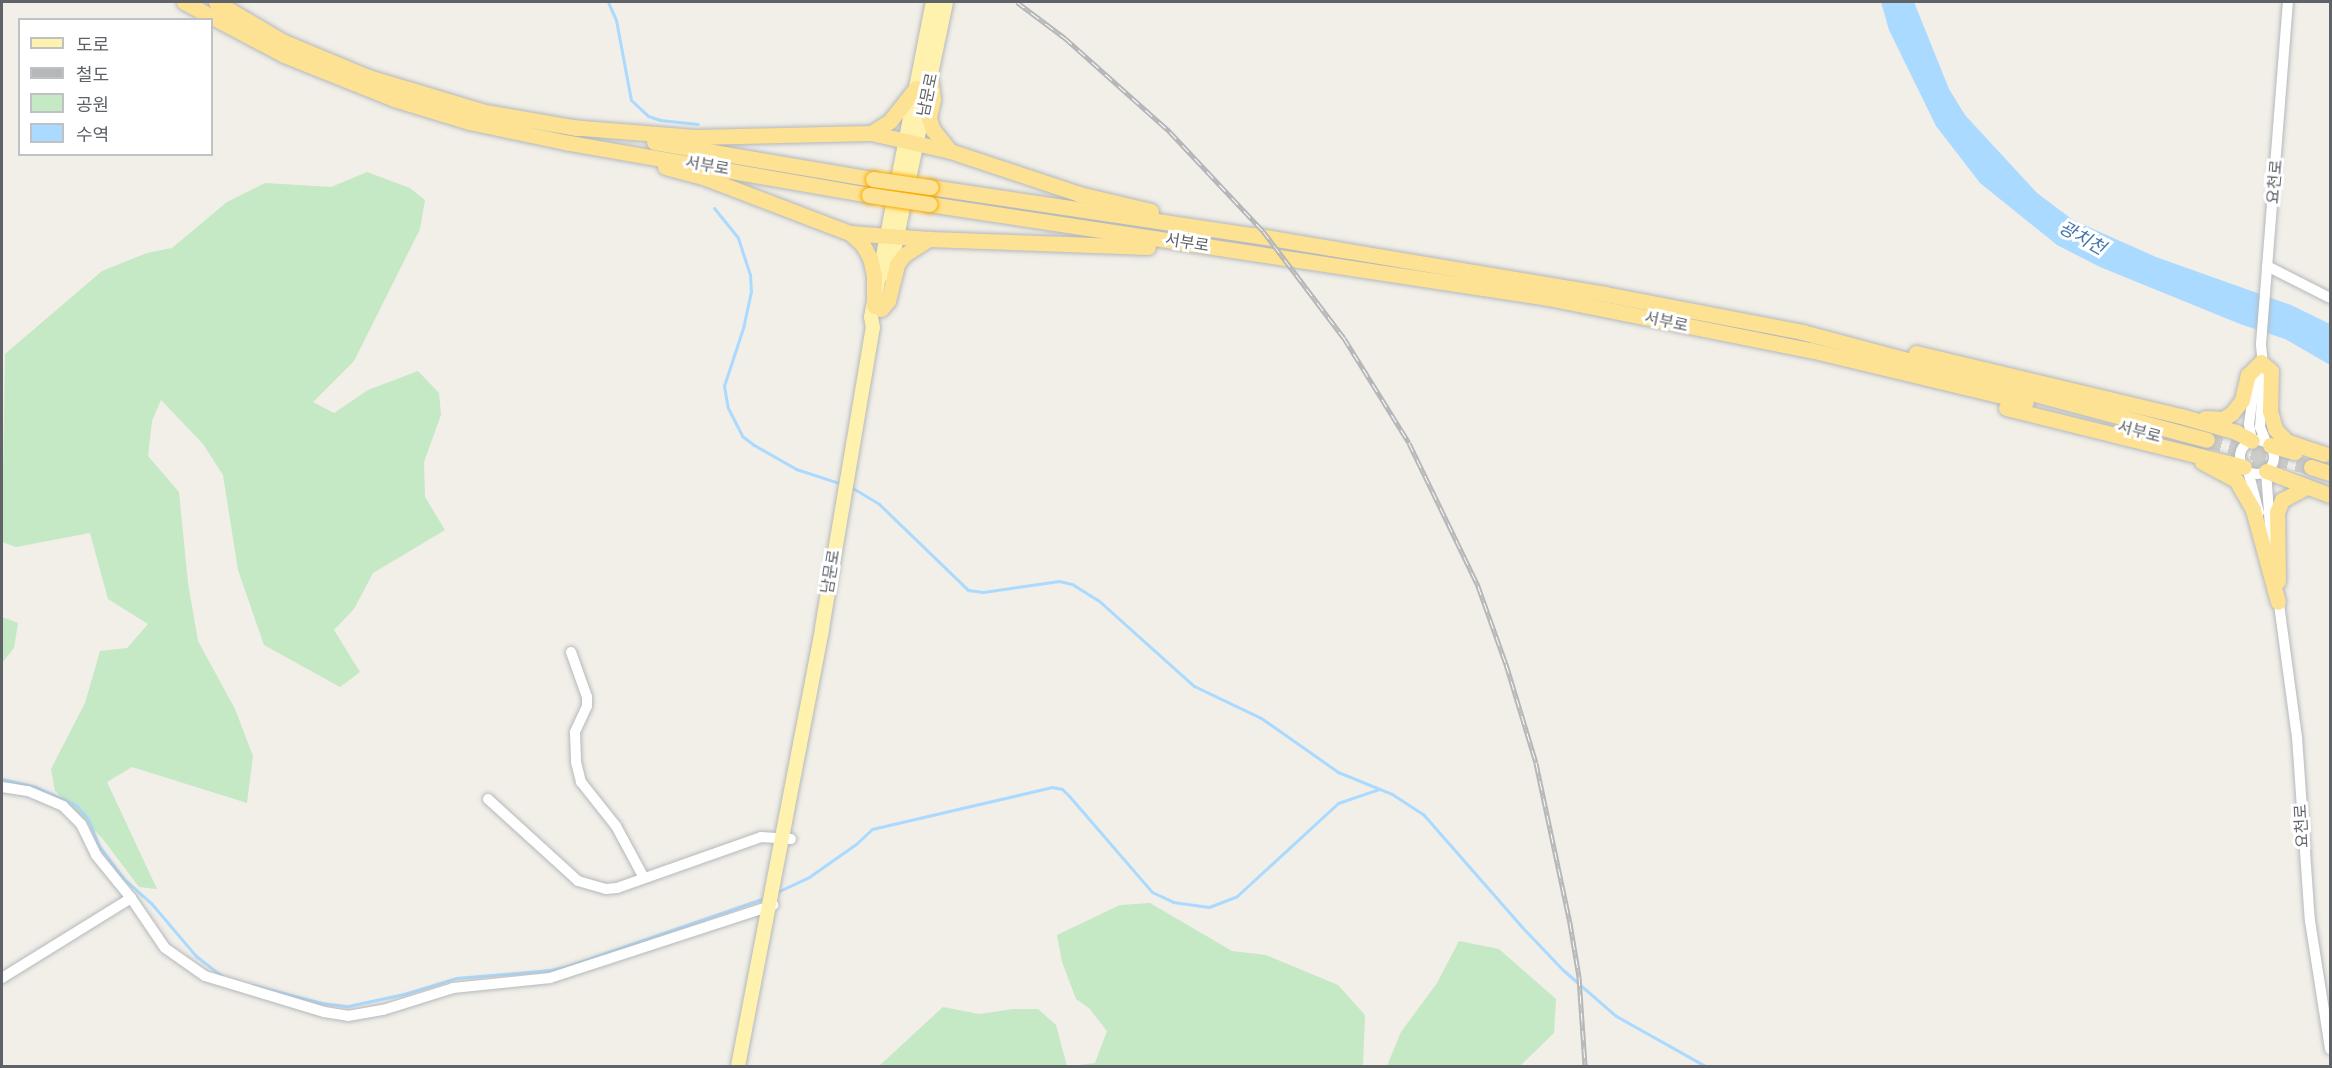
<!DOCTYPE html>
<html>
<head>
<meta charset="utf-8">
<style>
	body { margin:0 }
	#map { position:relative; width:2332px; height:1068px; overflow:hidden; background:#f1efe8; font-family:Rubik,"Noto Sans KR",sans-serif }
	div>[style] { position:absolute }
	.green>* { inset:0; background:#c5e8c5 }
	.water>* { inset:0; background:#aadaff }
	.stream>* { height:3px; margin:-1.5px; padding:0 1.5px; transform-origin:1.5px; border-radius:1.5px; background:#aadaff }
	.highway-tunnel>* { height:15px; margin-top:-7.5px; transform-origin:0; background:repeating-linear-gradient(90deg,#ccccc8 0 15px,transparent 0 23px) }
	.roads { filter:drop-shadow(0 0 2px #b5b8bc) drop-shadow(0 0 2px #b5b8bc) }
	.minor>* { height:10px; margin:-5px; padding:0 5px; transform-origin:5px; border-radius:5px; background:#fff }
	.minor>.ring { margin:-5px; padding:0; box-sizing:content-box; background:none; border:10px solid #fff; border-radius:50% }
	.major>* { height:14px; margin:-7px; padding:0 7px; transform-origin:7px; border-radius:7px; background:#fff2af }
	.highway>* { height:15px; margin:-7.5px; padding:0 7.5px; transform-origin:7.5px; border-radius:7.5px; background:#fde293 }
	.rail>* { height:5px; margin-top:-2.5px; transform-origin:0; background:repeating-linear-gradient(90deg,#fff 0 9px,#b6b7b8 0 18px); box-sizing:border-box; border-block:2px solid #b6b7b8 }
	.bridges { filter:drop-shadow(0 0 2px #f9ab00) drop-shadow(0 0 2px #f9ab00) }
	.highway-bridge>* { height:15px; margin:-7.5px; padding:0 7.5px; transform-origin:7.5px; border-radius:7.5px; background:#fde293 }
	span { translate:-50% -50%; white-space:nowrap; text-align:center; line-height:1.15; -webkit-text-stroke:6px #fff; paint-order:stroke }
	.street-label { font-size:16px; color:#5f6368 }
	.water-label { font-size:18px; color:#4174aa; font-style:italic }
	.frame { position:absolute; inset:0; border:3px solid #5f6368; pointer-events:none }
	.legend { position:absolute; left:18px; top:18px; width:195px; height:138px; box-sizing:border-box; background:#fff; border:2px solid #bfc1c3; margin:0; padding:8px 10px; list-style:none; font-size:18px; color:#5f6368 }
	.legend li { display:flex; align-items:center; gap:12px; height:30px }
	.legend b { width:30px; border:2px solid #bfc1c3 }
</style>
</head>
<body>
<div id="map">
	<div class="green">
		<div style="clip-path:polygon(367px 172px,410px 188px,425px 200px,420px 229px,354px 361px,313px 402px,334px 413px,368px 390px,418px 371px,439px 393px,441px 415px,424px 462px,425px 497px,445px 530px,373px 573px,354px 609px,334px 630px,360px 672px,340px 687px,264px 645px,238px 570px,223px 475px,203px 444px,161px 400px,152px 421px,148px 456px,179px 492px,188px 583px,198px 641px,235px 709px,253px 756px,247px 803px,132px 767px,107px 782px,157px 889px,139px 887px,102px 838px,55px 791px,51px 769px,85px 703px,100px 651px,127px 648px,148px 624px,108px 599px,90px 533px,16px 547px,2px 542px,5px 354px,102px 271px,147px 253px,172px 248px,227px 202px,265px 183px,331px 187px)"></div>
		<div style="clip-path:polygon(2px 617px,18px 623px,14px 648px,2px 663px)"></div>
		<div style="clip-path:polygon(1150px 903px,1232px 951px,1266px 955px,1338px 985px,1365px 1015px,1363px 1066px,1071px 1066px,1095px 1063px,1107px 1031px,1089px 1008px,1076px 999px,1062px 962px,1057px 935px,1120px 905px)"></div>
		<div style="clip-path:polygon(1459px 941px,1499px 949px,1556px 999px,1554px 1033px,1520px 1066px,1387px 1066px,1401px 1032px,1437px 983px)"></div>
		<div style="clip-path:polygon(943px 1007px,979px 1014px,1014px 1009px,1038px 1009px,1056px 1025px,1067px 1066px,879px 1066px)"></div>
	</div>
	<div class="water">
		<div style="clip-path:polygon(1881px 2px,1914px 2px,1949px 89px,1965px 115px,2037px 193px,2073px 220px,2156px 257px,2291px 305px,2330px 324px,2330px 365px,2285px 339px,2240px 324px,2100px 267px,2057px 245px,1980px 183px,1936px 126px,1889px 30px)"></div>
	</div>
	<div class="stream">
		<div style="left:608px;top:2px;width:20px;rotate:66deg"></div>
		<div style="left:616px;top:20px;width:81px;rotate:79.4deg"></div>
		<div style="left:631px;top:100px;width:23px;rotate:43deg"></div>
		<div style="left:648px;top:116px;width:13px;rotate:18deg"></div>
		<div style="left:660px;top:120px;width:38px;rotate:6deg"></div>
		<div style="left:714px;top:208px;width:38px;rotate:51deg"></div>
		<div style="left:738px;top:238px;width:38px;rotate:72deg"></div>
		<div style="left:750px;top:274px;width:17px;rotate:87deg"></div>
		<div style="left:751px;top:291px;width:35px;rotate:102deg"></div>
		<div style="left:744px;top:325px;width:64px;rotate:108.2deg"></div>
		<div style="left:724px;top:386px;width:22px;rotate:80deg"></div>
		<div style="left:728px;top:408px;width:31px;rotate:63deg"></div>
		<div style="left:742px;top:436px;width:15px;rotate:37deg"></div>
		<div style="left:754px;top:445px;width:48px;rotate:29.7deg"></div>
		<div style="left:796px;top:469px;width:48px;rotate:18.1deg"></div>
		<div style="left:851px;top:487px;width:33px;rotate:31deg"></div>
		<div style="left:879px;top:504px;width:124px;rotate:44deg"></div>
		<div style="left:968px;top:590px;width:15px;rotate:8deg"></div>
		<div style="left:983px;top:592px;width:77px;rotate:-8.2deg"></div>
		<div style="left:1059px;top:581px;width:13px;rotate:13deg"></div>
		<div style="left:1072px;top:584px;width:31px;rotate:32deg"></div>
		<div style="left:1098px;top:600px;width:129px;rotate:41.9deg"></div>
		<div style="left:1194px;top:686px;width:74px;rotate:25.5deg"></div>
		<div style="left:1261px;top:718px;width:94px;rotate:35deg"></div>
		<div style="left:1338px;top:772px;width:58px;rotate:22.2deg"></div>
		<div style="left:1392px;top:794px;width:37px;rotate:33deg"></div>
		<div style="left:1423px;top:814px;width:150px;rotate:48.8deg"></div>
		<div style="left:1522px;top:927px;width:59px;rotate:46.4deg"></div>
		<div style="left:1563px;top:970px;width:70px;rotate:41deg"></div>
		<div style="left:1616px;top:1016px;width:102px;rotate:29.3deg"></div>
		<div style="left:2px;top:779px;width:35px;rotate:13deg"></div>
		<div style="left:36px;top:787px;width:44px;rotate:24.2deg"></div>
		<div style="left:76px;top:805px;width:18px;rotate:49deg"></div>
		<div style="left:88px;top:819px;width:29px;rotate:68deg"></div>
		<div style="left:99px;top:846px;width:40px;rotate:53deg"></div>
		<div style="left:123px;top:878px;width:38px;rotate:42deg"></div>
		<div style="left:151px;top:903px;width:70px;rotate:49.7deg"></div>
		<div style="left:196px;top:956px;width:34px;rotate:38deg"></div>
		<div style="left:775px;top:893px;width:38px;rotate:-25deg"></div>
		<div style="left:809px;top:877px;width:57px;rotate:-35.1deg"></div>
		<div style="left:856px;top:844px;width:22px;rotate:-43deg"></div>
		<div style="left:872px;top:829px;width:185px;rotate:-13.1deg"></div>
		<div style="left:1052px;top:787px;width:10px;rotate:11deg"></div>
		<div style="left:1062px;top:789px;width:11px;rotate:45deg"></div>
		<div style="left:1070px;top:797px;width:125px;rotate:49.2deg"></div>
		<div style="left:1152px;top:892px;width:23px;rotate:25deg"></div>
		<div style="left:1173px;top:902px;width:36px;rotate:8deg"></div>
		<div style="left:1209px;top:907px;width:30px;rotate:-21deg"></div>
		<div style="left:1237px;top:896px;width:137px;rotate:-42.6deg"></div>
		<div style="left:1338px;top:803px;width:43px;rotate:-18.9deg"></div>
		<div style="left:252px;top:985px;width:72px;rotate:14.4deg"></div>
		<div style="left:322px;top:1003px;width:26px;rotate:7deg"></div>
		<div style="left:348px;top:1006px;width:57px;rotate:-12.1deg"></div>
		<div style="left:404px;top:994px;width:54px;rotate:-17.1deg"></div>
		<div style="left:456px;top:978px;width:95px;rotate:-4.8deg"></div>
		<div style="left:551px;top:970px;width:17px;rotate:-13deg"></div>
		<div style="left:568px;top:966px;width:211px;rotate:-19.1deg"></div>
	</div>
	<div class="highway-tunnel">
		<div style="left:2207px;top:440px;width:107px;rotate:14.6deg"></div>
		<div style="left:2230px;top:457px;width:51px;rotate:15.9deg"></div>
	</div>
	<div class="roads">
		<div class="minor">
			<div style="left:2267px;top:266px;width:71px;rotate:26.9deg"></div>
			<div class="ring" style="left:2240px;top:440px;width:24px;height:24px"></div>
			<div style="left:2252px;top:441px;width:17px;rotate:-100deg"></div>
			<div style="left:2249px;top:424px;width:51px;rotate:-82.2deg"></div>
			<div style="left:2266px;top:442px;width:16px;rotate:-112deg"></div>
			<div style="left:2260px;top:427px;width:53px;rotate:-85.7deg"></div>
			<div style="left:2264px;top:374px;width:30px;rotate:-96deg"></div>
			<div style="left:2261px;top:344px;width:343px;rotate:-85.5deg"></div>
			<div style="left:2248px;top:471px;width:43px;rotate:75.3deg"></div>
			<div style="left:2266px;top:471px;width:69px;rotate:85.9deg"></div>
			<div style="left:2278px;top:597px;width:141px;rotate:82.3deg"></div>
			<div style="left:2297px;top:737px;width:184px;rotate:86deg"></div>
			<div style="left:2310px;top:921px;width:130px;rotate:81.1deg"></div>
			<div style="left:571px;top:652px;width:48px;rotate:70.4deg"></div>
			<div style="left:587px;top:697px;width:9px;rotate:90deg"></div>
			<div style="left:587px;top:706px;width:29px;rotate:115deg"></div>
			<div style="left:575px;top:732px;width:30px;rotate:88deg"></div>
			<div style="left:576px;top:762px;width:21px;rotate:76deg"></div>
			<div style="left:581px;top:782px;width:56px;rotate:51.5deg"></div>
			<div style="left:616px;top:826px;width:59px;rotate:61.7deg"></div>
			<div style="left:2px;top:787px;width:26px;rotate:9deg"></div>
			<div style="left:28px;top:791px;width:38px;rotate:23deg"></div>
			<div style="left:63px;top:806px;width:25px;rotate:45deg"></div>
			<div style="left:81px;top:824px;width:34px;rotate:64deg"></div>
			<div style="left:96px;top:855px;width:55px;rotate:50.9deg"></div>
			<div style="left:488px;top:799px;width:122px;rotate:42.3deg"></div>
			<div style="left:578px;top:881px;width:29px;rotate:16deg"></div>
			<div style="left:606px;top:889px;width:11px;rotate:-5deg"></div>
			<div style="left:617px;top:888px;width:153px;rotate:-19.5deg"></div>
			<div style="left:761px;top:837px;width:30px;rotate:4deg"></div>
			<div style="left:2px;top:978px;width:152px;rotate:-31.8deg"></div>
			<div style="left:131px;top:898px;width:60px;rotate:55.8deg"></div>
			<div style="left:165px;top:948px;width:49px;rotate:35deg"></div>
			<div style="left:205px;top:976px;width:124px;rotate:16.8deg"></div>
			<div style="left:324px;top:1012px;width:24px;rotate:9deg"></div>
			<div style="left:348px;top:1016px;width:36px;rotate:-10deg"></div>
			<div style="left:383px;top:1010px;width:73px;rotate:-17.4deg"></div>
			<div style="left:453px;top:988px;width:98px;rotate:-5.9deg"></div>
			<div style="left:550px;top:978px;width:235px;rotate:-18.1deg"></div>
		</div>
		<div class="major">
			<div style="left:889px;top:275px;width:279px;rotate:-78.2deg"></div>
			<div style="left:738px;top:1066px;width:446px;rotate:-79.1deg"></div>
			<div style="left:822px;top:628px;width:304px;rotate:-80.4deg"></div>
			<div style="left:873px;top:328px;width:11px;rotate:-100deg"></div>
			<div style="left:871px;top:317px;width:321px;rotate:-78.9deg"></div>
		</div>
		<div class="highway">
			<div style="left:184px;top:2px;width:113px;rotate:27.9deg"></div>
			<div style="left:284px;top:55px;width:118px;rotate:21.8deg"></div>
			<div style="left:394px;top:99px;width:78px;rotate:17deg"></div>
			<div style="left:469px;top:122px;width:102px;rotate:11.9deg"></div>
			<div style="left:569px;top:143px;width:304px;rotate:9.8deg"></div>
			<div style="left:216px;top:2px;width:79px;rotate:30.5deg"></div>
			<div style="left:284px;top:42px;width:91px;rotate:22.6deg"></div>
			<div style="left:368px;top:77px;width:122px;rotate:16.7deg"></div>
			<div style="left:485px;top:112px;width:94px;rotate:9.8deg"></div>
			<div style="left:931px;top:83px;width:16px;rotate:83deg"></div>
			<div style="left:933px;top:99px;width:19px;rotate:102deg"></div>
			<div style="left:929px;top:118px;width:13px;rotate:72deg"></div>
			<div style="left:933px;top:130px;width:27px;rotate:51deg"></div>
			<div style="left:570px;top:127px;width:125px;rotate:4.6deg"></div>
			<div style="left:695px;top:137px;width:176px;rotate:-1.3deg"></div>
			<div style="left:871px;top:133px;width:81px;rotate:12.8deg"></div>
			<div style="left:950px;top:151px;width:136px;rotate:18.4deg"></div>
			<div style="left:1079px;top:194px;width:74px;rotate:13.3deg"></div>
			<div style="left:871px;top:133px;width:22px;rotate:-32deg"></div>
			<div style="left:890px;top:121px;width:42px;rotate:-51.8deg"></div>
			<div style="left:654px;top:142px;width:222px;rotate:9.6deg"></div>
			<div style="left:665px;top:167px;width:39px;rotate:15deg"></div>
			<div style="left:703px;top:177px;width:157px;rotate:20.9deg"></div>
			<div style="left:850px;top:233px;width:79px;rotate:4.3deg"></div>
			<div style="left:929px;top:239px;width:219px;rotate:2.1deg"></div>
			<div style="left:930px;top:187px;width:327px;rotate:8.5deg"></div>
			<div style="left:1253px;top:235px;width:357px;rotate:9.5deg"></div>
			<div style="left:1605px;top:294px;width:201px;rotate:10.9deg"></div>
			<div style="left:1802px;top:332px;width:419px;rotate:14.9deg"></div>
			<div style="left:929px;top:204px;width:627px;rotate:8.62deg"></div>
			<div style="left:1549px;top:298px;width:266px;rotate:11.3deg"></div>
			<div style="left:1810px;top:350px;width:222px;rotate:13.5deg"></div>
			<div style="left:850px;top:233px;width:18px;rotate:43deg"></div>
			<div style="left:863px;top:245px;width:15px;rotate:62deg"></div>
			<div style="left:870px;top:258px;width:17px;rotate:77deg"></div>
			<div style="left:874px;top:275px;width:31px;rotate:90deg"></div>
			<div style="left:881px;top:309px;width:11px;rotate:-49deg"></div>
			<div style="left:888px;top:301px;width:38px;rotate:-76deg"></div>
			<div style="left:897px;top:264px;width:11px;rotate:-52deg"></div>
			<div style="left:904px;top:255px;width:30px;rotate:-33deg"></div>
			<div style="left:1916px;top:353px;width:272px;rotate:13.4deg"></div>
			<div style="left:2181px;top:416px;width:57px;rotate:16.2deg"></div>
			<div style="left:2236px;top:432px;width:18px;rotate:29deg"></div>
			<div style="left:2006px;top:408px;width:245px;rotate:13.9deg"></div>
			<div style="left:2205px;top:418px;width:18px;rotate:3deg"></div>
			<div style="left:2223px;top:419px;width:11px;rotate:-34deg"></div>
			<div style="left:2232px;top:413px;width:16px;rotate:-52deg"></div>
			<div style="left:2242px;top:400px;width:26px;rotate:-77deg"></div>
			<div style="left:2248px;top:375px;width:18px;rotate:-45deg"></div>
			<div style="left:2261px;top:362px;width:13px;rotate:42deg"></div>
			<div style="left:2271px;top:371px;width:40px;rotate:91.4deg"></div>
			<div style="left:2270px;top:411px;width:19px;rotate:74deg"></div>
			<div style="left:2275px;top:429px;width:16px;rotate:47deg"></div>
			<div style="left:2286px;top:441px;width:40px;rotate:18.9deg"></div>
			<div style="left:2270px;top:445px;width:26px;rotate:16deg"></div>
			<div style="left:2202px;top:462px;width:38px;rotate:28deg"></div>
			<div style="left:2236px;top:480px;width:34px;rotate:60deg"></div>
			<div style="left:2253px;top:510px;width:95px;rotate:74.8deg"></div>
			<div style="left:2311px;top:467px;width:20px;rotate:18deg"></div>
			<div style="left:2266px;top:471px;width:68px;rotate:20.6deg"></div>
			<div style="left:2278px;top:581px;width:69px;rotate:-90.8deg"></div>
			<div style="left:2277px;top:512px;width:13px;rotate:-67deg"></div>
			<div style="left:2282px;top:500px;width:27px;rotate:-28deg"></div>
		</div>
	</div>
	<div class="rail">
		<div style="left:1017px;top:2px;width:60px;rotate:36.9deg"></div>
		<div style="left:1065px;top:38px;width:141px;rotate:41.8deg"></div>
		<div style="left:1170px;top:132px;width:136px;rotate:46.8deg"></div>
		<div style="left:1263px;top:231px;width:134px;rotate:52.9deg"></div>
		<div style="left:1344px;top:338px;width:123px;rotate:58.2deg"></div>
		<div style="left:1409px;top:443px;width:159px;rotate:64.2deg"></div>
		<div style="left:1478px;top:586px;width:83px;rotate:70.3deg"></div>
		<div style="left:1506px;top:664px;width:103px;rotate:73.1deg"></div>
		<div style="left:1536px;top:763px;width:164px;rotate:78deg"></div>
		<div style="left:1570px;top:923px;width:55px;rotate:80.5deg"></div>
		<div style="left:1579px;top:977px;width:89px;rotate:86.1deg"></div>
	</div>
	<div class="bridges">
		<div class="highway-bridge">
			<div style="left:873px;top:179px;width:58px;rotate:8deg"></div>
			<div style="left:869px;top:195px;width:61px;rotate:8.5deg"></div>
		</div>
	</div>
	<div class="street-label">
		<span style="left:928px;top:95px;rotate:-78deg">남문로</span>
		<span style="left:707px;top:166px;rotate:10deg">서부로</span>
		<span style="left:2275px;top:182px;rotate:-85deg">요천로</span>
		<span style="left:1187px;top:243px;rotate:9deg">서부로</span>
		<span style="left:1666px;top:322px;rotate:12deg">서부로</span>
		<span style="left:2139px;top:432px;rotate:15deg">서부로</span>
		<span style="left:831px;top:572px;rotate:-81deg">남문로</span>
		<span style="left:2302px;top:826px;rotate:-93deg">요천로</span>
	</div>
	<div class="water-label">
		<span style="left:2082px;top:238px;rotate:29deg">광치천</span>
	</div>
	<div class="frame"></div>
	<ul class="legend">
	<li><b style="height:8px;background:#fff2af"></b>도로</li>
	<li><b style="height:8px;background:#b6b7b8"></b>철도</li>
	<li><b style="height:16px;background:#c5e8c5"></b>공원</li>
	<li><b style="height:16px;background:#aadaff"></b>수역</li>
	</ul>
</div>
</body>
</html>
